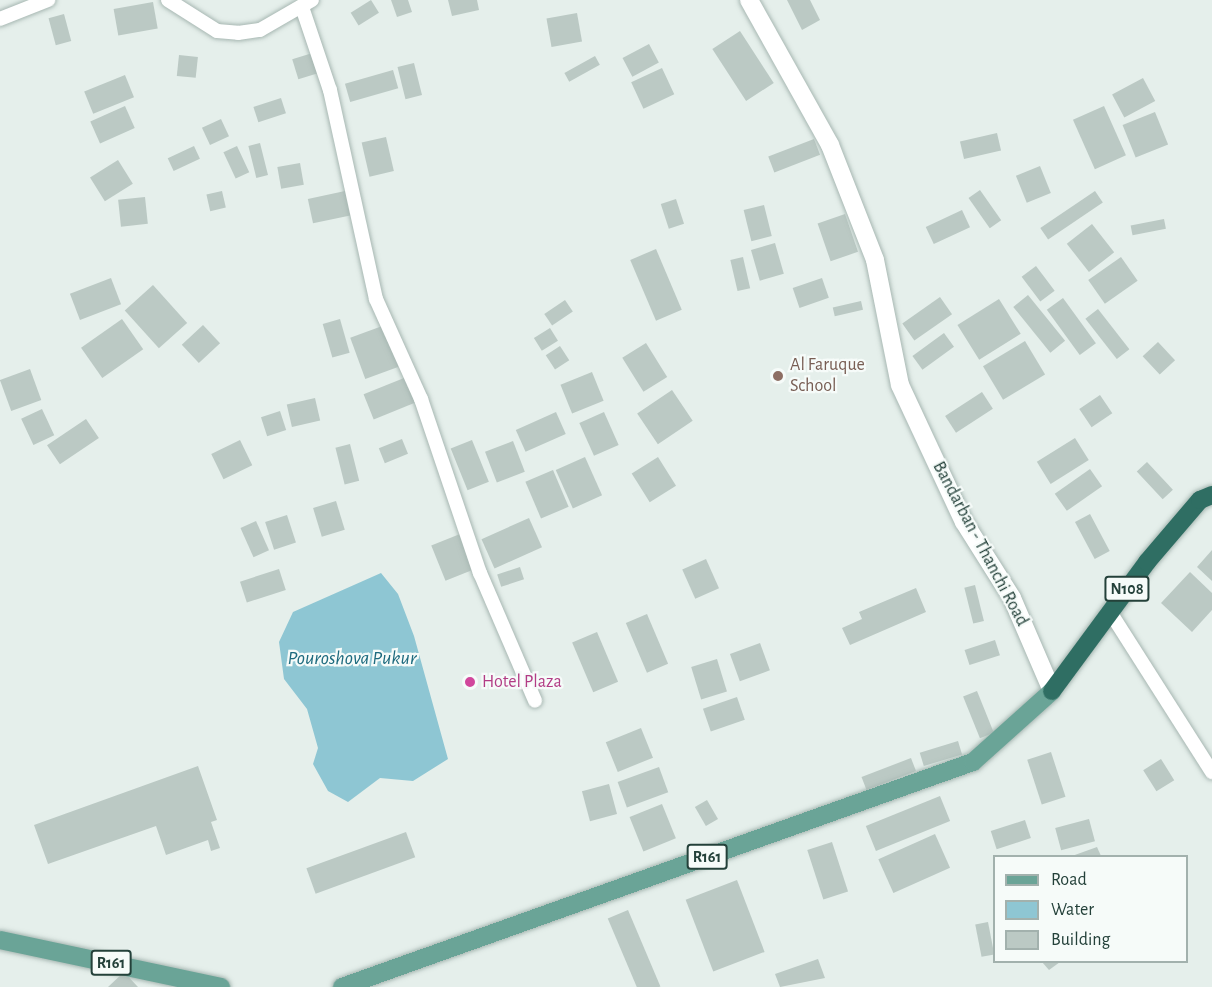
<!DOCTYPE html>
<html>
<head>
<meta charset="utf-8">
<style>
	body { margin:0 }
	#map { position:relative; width:1212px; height:987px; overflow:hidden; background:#e5efeb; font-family:"Alegreya Sans",sans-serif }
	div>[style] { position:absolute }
	.water>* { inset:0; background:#8ec6d3 }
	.building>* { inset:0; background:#bbc9c4; transform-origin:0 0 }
	.roads { filter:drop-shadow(0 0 2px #a7b7b2) drop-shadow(0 0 2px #a7b7b2) }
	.street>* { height:14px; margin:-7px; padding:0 7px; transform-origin:7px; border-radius:7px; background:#fff }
	.secondary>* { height:18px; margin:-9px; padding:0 9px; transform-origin:9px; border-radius:9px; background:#fff }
	.primary>* { height:18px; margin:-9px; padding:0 9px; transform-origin:9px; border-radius:9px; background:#6aa497 }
	.highway>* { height:18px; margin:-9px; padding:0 9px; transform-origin:9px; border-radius:9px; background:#2f6e63 }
	.dots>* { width:16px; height:16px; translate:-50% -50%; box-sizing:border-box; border:3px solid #f6fbf9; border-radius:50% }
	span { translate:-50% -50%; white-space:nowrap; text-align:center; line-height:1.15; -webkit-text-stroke:4.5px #f6fbf9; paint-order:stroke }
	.shield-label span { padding:2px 4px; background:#f6fbf9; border:2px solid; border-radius:4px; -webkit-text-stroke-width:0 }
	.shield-label { font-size:16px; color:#24413a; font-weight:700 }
	.education-label { font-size:18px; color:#785e54 }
	.left { translate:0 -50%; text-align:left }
	.street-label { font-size:18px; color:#24413a }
	.hotel-label { font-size:18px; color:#b23c85 }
	.water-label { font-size:20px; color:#1d6a7e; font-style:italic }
	.legend { position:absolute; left:993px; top:855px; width:195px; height:108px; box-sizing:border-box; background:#f6fbf9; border:2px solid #a2b1ad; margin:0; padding:8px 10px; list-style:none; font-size:18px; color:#24413a }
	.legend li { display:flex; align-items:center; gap:12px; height:30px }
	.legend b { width:30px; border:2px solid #a2b1ad }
</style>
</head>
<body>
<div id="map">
	<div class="water">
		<div style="clip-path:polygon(381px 573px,398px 594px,414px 636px,448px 759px,413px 781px,380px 778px,348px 802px,328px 791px,313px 764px,318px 748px,307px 709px,284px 679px,279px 642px,293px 612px)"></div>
	</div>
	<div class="building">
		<div style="left:371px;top:0;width:15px;height:24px;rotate:58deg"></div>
		<div style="clip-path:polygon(391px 0,408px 0,412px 12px,397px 17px)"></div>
		<div style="clip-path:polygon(448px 0,477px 0,479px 10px,452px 16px)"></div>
		<div style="clip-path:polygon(787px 0,810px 0,820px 20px,802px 30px)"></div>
		<div style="left:153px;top:2px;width:27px;height:40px;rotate:80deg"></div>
		<div style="left:577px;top:13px;width:29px;height:31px;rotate:80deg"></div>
		<div style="left:64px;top:14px;width:28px;height:16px;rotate:75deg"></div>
		<div style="left:740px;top:31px;width:62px;height:33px;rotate:57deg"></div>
		<div style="left:649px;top:44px;width:21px;height:30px;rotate:62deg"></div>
		<div style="left:319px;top:51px;width:21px;height:28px;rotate:73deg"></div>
		<div style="left:179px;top:55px;width:19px;height:21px;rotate:6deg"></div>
		<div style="left:595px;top:56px;width:10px;height:35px;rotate:61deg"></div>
		<div style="left:414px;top:63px;width:33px;height:17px;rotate:76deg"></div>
		<div style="left:662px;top:68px;width:29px;height:34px;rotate:65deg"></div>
		<div style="left:393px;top:70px;width:19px;height:50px;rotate:74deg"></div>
		<div style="left:125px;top:75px;width:24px;height:44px;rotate:68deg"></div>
		<div style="left:1143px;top:78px;width:26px;height:35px;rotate:62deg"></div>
		<div style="left:281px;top:98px;width:16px;height:29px;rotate:72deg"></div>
		<div style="left:125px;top:106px;width:24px;height:38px;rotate:66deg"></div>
		<div style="left:1104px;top:106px;width:54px;height:34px;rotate:66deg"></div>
		<div style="left:1155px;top:112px;width:35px;height:35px;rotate:68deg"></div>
		<div style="left:221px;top:119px;width:19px;height:21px;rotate:65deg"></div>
		<div style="left:997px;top:133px;width:18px;height:38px;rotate:77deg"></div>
		<div style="left:386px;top:137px;width:35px;height:25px;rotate:77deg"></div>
		<div style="left:814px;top:139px;width:17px;height:49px;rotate:69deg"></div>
		<div style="left:260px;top:143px;width:33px;height:12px;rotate:76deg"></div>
		<div style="left:194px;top:146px;width:14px;height:29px;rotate:65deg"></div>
		<div style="left:237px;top:146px;width:29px;height:15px;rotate:65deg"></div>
		<div style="left:118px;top:160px;width:28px;height:33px;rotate:58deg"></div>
		<div style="left:300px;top:163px;width:22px;height:23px;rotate:80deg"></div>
		<div style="left:1040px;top:166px;width:29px;height:26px;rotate:68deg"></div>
		<div style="left:980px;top:190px;width:37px;height:14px;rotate:55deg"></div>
		<div style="left:222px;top:191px;width:17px;height:16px;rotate:77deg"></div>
		<div style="left:345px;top:191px;width:25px;height:38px;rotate:78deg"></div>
		<div style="left:1095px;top:191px;width:14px;height:66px;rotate:56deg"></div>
		<div style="left:145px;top:197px;width:27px;height:27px;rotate:84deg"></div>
		<div style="left:676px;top:199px;width:26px;height:16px;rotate:72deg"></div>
		<div style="left:764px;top:205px;width:32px;height:21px;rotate:76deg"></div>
		<div style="left:962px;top:210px;width:19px;height:40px;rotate:65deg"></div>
		<div style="left:845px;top:214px;width:40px;height:29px;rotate:71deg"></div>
		<div style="left:1164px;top:219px;width:10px;height:34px;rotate:79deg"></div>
		<div style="left:1092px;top:224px;width:36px;height:32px;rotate:52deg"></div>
		<div style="left:775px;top:243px;width:32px;height:25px;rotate:74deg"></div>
		<div style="left:656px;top:249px;width:66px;height:28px;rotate:67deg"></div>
		<div style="left:743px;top:257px;width:32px;height:13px;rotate:77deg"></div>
		<div style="left:1121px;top:257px;width:29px;height:40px;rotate:55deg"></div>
		<div style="left:1036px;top:266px;width:31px;height:18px;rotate:53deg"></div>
		<div style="left:111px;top:278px;width:28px;height:44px;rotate:69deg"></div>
		<div style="left:822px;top:278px;width:21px;height:31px;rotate:71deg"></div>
		<div style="left:153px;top:285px;width:51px;height:38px;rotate:48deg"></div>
		<div style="left:1028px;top:295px;width:59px;height:19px;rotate:51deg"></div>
		<div style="left:940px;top:297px;width:21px;height:46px;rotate:55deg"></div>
		<div style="left:1063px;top:298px;width:56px;height:20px;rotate:54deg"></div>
		<div style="left:999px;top:299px;width:41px;height:49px;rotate:58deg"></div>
		<div style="left:565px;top:300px;width:14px;height:25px;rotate:56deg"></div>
		<div style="left:861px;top:301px;width:9px;height:29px;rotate:77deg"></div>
		<div style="left:1098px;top:309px;width:51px;height:16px;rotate:52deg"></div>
		<div style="left:122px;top:319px;width:37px;height:50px;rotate:55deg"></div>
		<div style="left:340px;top:319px;width:35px;height:18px;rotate:74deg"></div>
		<div style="left:203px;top:325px;width:25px;height:29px;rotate:47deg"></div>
		<div style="left:385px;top:325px;width:44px;height:37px;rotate:70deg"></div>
		<div style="left:550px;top:328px;width:15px;height:19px;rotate:58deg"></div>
		<div style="left:944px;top:333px;width:17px;height:39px;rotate:54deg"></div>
		<div style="left:1025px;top:341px;width:39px;height:49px;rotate:59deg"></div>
		<div style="left:1158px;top:342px;width:25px;height:21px;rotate:47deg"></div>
		<div style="left:646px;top:343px;width:40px;height:28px;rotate:58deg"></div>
		<div style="left:560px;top:346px;width:17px;height:17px;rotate:57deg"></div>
		<div style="left:30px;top:369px;width:33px;height:32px;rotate:70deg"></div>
		<div style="left:592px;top:372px;width:31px;height:34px;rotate:68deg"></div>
		<div style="left:409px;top:376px;width:27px;height:49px;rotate:68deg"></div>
		<div style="left:672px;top:390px;width:37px;height:42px;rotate:56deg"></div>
		<div style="left:982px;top:392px;width:20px;height:44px;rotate:57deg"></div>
		<div style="left:1100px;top:395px;width:22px;height:25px;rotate:56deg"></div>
		<div style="left:315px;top:398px;width:23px;height:29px;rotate:77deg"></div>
		<div style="left:42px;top:409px;width:29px;height:23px;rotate:65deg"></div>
		<div style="left:280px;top:411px;width:20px;height:20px;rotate:72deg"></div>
		<div style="left:556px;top:412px;width:24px;height:44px;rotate:66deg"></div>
		<div style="left:604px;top:412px;width:36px;height:27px;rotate:66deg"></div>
		<div style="left:86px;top:419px;width:23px;height:47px;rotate:56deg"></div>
		<div style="left:1075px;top:438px;width:26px;height:45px;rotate:58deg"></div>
		<div style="left:402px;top:439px;width:16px;height:25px;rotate:68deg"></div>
		<div style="left:240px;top:440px;width:28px;height:32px;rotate:64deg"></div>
		<div style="left:472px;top:440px;width:45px;height:23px;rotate:68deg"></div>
		<div style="left:513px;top:441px;width:33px;height:30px;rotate:69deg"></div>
		<div style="left:350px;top:444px;width:38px;height:15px;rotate:76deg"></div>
		<div style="left:585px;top:457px;width:42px;height:32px;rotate:66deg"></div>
		<div style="left:658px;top:457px;width:34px;height:31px;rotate:58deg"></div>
		<div style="left:1147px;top:462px;width:38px;height:14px;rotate:47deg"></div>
		<div style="left:1090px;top:469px;width:21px;height:43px;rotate:55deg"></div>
		<div style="left:553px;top:470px;width:40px;height:30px;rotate:67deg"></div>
		<div style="left:336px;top:501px;width:30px;height:24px;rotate:73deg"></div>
		<div style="left:1090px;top:514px;width:42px;height:17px;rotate:62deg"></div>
		<div style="left:287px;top:515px;width:29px;height:23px;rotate:72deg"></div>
		<div style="left:529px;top:518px;width:32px;height:52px;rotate:66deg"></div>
		<div style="left:256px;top:521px;width:32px;height:17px;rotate:66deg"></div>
		<div style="left:460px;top:534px;width:38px;height:31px;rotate:68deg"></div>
		<div style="clip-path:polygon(1212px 550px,1212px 581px,1197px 567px)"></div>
		<div style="left:706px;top:559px;width:32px;height:26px;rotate:66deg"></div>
		<div style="left:520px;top:567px;width:13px;height:24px;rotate:72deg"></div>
		<div style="left:279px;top:569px;width:22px;height:41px;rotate:72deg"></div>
		<div style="clip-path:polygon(1190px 572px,1212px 593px,1212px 610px,1192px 632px,1161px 603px)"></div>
		<div style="left:975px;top:585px;width:37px;height:11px;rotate:76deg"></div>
		<div style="clip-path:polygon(916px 588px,926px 612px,850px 645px,842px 628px,862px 619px,859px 612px)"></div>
		<div style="left:647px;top:614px;width:54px;height:23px;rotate:67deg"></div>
		<div style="left:597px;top:632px;width:54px;height:27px;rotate:67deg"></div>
		<div style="left:995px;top:640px;width:16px;height:32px;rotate:72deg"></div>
		<div style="left:760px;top:643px;width:29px;height:32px;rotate:70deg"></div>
		<div style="left:717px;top:659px;width:34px;height:27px;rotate:73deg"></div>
		<div style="left:977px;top:691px;width:45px;height:15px;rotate:68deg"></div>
		<div style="left:737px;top:697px;width:24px;height:36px;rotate:71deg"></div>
		<div style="left:641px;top:728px;width:32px;height:38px;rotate:68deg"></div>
		<div style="left:958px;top:741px;width:14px;height:40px;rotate:73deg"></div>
		<div style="left:1051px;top:752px;width:47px;height:25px;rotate:72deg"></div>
		<div style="left:911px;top:758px;width:14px;height:53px;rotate:69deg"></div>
		<div style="left:1161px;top:759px;width:25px;height:21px;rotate:58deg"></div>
		<div style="clip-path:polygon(198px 766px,217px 820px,211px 822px,220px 848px,211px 851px,208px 840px,166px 855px,156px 826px,48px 864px,34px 825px)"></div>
		<div style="left:659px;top:767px;width:27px;height:44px;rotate:70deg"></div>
		<div style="left:609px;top:784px;width:31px;height:28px;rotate:75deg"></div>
		<div style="left:940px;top:796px;width:27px;height:80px;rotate:68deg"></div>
		<div style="left:707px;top:800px;width:22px;height:14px;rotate:60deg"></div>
		<div style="left:662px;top:804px;width:37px;height:35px;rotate:68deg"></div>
		<div style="left:1089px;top:819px;width:23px;height:35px;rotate:75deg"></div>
		<div style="left:1025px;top:820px;width:19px;height:36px;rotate:72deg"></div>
		<div style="left:406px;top:832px;width:27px;height:106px;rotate:70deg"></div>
		<div style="left:935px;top:834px;width:37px;height:62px;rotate:66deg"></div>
		<div style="left:832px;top:842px;width:52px;height:26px;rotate:72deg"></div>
		<div style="clip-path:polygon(1097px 847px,1101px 856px,1072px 856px)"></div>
		<div style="left:737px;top:880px;width:77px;height:55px;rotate:69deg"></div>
		<div style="left:628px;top:910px;width:83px;height:22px;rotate:67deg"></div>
		<div style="left:988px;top:922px;width:33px;height:13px;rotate:79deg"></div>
		<div style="clip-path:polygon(818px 959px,825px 978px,780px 987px,775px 974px)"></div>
		<div style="clip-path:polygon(1042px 962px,1060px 962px,1049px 970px)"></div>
		<div style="clip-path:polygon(124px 972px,138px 987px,108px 987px)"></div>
	</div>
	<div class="roads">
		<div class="street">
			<div style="left:168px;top:0;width:58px;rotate:32.3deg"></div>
			<div style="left:217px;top:31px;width:21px;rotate:5deg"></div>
			<div style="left:238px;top:33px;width:22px;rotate:-8deg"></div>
			<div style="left:260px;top:30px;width:60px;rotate:-30deg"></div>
			<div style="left:302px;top:7px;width:88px;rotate:71.4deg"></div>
			<div style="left:330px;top:90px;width:214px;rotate:77.6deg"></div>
			<div style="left:376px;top:299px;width:110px;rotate:65.8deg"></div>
			<div style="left:421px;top:399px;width:184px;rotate:71.3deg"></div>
			<div style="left:480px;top:573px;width:139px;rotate:66.7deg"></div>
			<div style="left:0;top:19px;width:52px;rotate:-21.6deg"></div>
			<div style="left:1110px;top:612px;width:190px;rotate:57.5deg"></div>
		</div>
		<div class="secondary">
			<div style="left:749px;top:0;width:166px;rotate:60.8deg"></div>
			<div style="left:830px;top:145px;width:123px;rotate:68.6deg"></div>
			<div style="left:875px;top:260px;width:127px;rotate:78.7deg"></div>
			<div style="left:900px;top:385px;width:151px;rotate:65deg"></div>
			<div style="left:964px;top:522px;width:90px;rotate:57.7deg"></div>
			<div style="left:1012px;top:598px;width:101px;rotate:66.7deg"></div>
		</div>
		<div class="primary">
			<div style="left:0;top:940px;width:226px;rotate:12deg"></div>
			<div style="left:342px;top:987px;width:670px;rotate:-19.63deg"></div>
			<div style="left:973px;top:762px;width:106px;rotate:-41.9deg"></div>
		</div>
		<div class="highway">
			<div style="left:1052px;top:691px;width:160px;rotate:-53.6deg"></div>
			<div style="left:1147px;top:562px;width:82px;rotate:-49.5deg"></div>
			<div style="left:1200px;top:500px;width:13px;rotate:-23deg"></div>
		</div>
	</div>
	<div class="dots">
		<div style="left:778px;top:376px;background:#8d6e63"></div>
		<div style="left:470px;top:682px;background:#d1479c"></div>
	</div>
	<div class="shield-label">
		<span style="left:1127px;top:589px">N108</span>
		<span style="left:707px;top:857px">R161</span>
		<span style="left:111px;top:963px">R161</span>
	</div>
	<div class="education-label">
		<span class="left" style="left:790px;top:376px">Al Faruque<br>School</span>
	</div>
	<div class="street-label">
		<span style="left:980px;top:544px;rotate:62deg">Bandarban - Thanchi Road</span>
	</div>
	<div class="hotel-label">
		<span class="left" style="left:482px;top:682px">Hotel Plaza</span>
	</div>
	<div class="water-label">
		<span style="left:352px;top:658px">Pouroshova Pukur</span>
	</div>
	<ul class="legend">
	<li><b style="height:8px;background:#6aa497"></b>Road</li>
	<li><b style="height:16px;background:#8ec6d3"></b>Water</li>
	<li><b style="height:16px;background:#bbc9c4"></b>Building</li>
	</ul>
</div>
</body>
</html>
